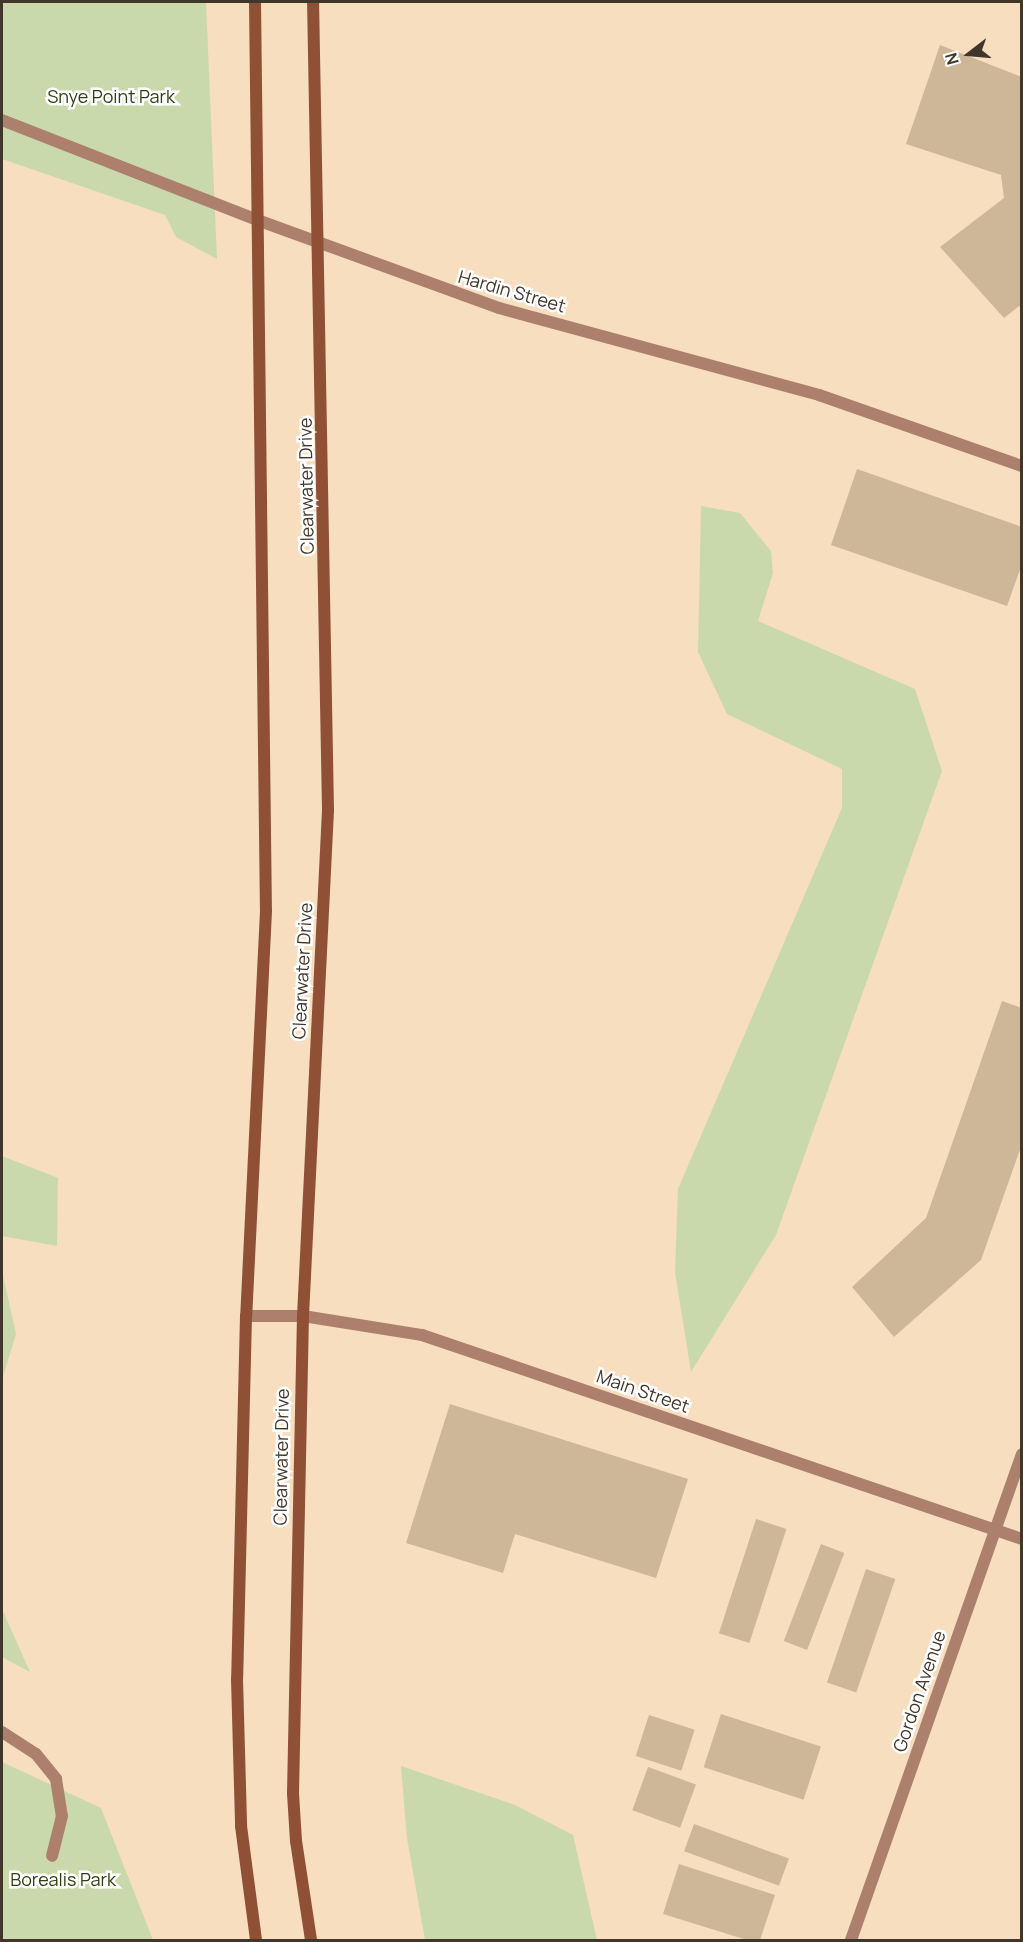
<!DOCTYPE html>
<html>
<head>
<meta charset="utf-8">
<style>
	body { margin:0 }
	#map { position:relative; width:1023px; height:1942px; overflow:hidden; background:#f6debf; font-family:Manrope,sans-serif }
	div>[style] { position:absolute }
	.green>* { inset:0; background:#cad9ab }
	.building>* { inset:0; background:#ceb798; transform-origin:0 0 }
	.minor>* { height:12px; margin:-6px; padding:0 6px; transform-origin:6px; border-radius:6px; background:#ad806e }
	.tertiary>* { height:12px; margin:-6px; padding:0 6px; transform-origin:6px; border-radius:6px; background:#ad806e }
	.secondary>* { height:12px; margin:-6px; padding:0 6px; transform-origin:6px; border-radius:6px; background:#905035 }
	span { translate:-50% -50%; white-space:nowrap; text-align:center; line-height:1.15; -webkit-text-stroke:5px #fff; paint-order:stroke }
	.park-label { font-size:18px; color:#333e14 }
	.street-label { font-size:18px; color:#40372a }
	.frame { position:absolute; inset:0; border:3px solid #40372a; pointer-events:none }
	.north { position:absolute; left:939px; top:24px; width:60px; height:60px; -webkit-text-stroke:4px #fff; paint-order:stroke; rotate:254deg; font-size:16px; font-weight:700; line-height:24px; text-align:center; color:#40372a }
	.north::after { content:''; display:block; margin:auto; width:21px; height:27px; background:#40372a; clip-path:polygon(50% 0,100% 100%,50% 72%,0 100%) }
</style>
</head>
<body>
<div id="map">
	<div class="green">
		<div style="clip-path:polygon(2px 2px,206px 2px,217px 259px,176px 237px,165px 215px,2px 159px)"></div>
		<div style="clip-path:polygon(701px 506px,740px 513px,771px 551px,773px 573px,758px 621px,915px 689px,942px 771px,776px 1235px,691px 1372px,675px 1272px,678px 1189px,842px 808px,842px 769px,727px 714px,698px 652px)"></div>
		<div style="clip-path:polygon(2px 1156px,58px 1178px,57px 1246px,2px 1236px)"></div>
		<div style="clip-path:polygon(2px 1271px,16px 1334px,2px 1380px)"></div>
		<div style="clip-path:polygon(2px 1609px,30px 1672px,2px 1657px)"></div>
		<div style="clip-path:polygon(2px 1762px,101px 1808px,153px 1940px,2px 1940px)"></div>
		<div style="clip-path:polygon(401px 1766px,515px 1805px,573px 1835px,597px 1940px,425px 1940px,407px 1838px)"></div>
	</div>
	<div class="building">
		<div style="clip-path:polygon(940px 45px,1022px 77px,1022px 304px,1004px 318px,940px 247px,1004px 198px,1001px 175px,906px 144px)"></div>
		<div style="clip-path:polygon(857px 469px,1022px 527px,1022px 564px,1007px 606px,831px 545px)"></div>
		<div style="clip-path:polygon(1002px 1001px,1022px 1008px,1022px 1144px,981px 1260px,894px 1337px,852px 1287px,926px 1218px)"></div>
		<div style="clip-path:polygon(450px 1404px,688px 1479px,656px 1578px,515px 1534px,503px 1573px,406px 1543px)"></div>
		<div style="left:756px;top:1519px;width:32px;height:120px;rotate:18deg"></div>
		<div style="left:821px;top:1544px;width:25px;height:104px;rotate:21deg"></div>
		<div style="left:866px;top:1569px;width:31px;height:120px;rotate:19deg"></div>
		<div style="left:721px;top:1714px;width:105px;height:56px;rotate:18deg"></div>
		<div style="left:649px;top:1715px;width:48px;height:43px;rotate:18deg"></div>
		<div style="left:648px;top:1767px;width:51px;height:46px;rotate:20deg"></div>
		<div style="left:694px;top:1824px;width:101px;height:29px;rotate:20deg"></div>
		<div style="clip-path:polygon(679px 1864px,775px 1895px,760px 1940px,747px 1940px,663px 1914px)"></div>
	</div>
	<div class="minor">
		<div style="left:2px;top:120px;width:277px;rotate:21.4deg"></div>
		<div style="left:246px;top:1316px;width:57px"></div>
		<div style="left:303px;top:1316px;width:121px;rotate:9.1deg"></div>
		<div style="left:422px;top:1335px;width:634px;rotate:18.78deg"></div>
		<div style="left:2px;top:1732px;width:40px;rotate:32.9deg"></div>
		<div style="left:36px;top:1754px;width:32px;rotate:51deg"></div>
		<div style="left:56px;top:1779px;width:37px;rotate:81deg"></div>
		<div style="left:62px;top:1816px;width:41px;rotate:104deg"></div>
		<div style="left:851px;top:1940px;width:515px;rotate:-70.62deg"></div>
	</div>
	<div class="tertiary">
		<div style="left:260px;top:221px;width:254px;rotate:20deg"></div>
		<div style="left:499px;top:308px;width:332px;rotate:15.2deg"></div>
		<div style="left:819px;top:395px;width:215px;rotate:19.3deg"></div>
	</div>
	<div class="secondary">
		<div style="left:255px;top:2px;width:909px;rotate:89.31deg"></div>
		<div style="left:266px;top:911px;width:405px;rotate:92.8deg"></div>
		<div style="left:246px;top:1316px;width:363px;rotate:91.4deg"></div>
		<div style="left:237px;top:1679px;width:147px;rotate:88.4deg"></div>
		<div style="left:241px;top:1826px;width:115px;rotate:82.5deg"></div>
		<div style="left:311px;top:1940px;width:100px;rotate:-98.6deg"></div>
		<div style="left:296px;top:1841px;width:48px;rotate:-93.6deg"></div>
		<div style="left:293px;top:1793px;width:477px;rotate:-88.8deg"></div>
		<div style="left:303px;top:1316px;width:507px;rotate:-87.17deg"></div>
		<div style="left:328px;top:810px;width:808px;rotate:-91.06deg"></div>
	</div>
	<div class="park-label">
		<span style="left:111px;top:96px">Snye Point Park</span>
		<span style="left:63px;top:1879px">Borealis Park</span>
	</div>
	<div class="street-label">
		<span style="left:512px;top:291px;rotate:16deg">Hardin Street</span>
		<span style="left:306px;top:486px;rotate:-91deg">Clearwater Drive</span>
		<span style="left:302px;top:971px;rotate:-87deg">Clearwater Drive</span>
		<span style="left:643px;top:1391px;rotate:19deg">Main Street</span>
		<span style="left:281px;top:1457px;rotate:-89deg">Clearwater Drive</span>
		<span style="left:919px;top:1691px;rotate:-71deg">Gordon Avenue</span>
	</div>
	<div class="frame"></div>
	<div class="north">N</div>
</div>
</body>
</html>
